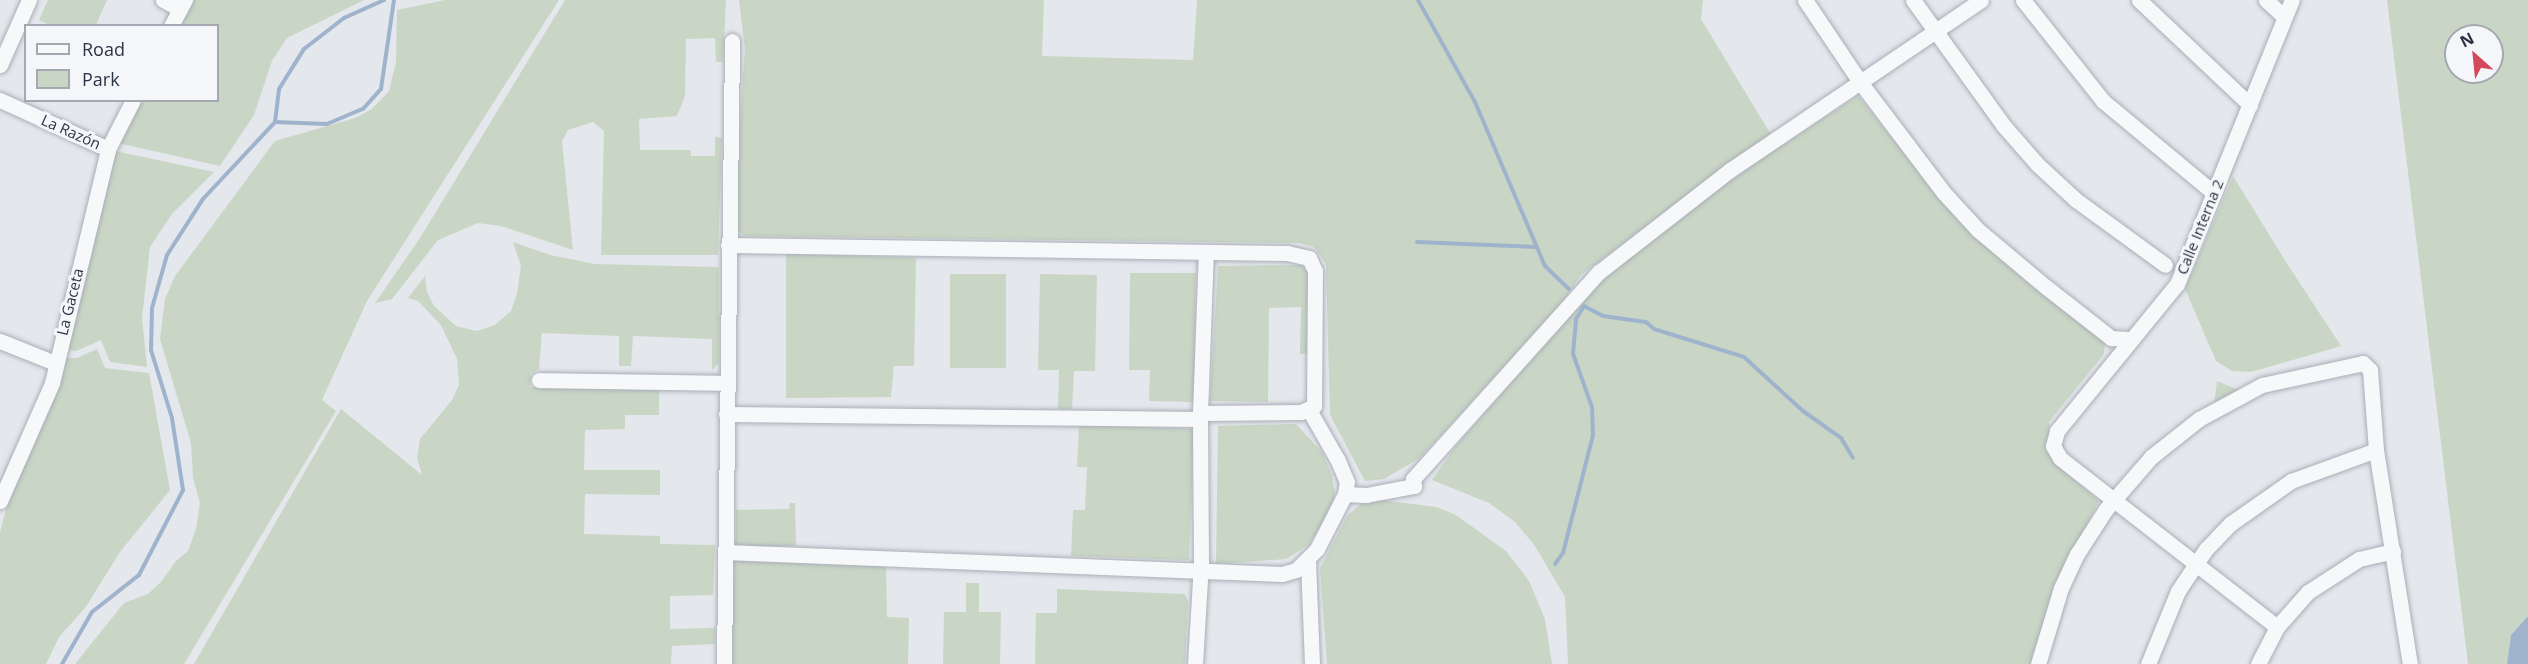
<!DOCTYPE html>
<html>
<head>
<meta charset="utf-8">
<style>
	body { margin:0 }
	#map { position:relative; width:2528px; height:664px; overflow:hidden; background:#e4e7ec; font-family:"Open Sans",sans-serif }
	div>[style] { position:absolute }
	.green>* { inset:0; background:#c9d6c5; transform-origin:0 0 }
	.water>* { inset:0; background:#9fb4cc }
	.stream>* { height:4px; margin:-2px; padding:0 2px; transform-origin:2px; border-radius:2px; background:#9fb4cc }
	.roads { filter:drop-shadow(0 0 2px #a9aeb7) drop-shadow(0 0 2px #a9aeb7) }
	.street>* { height:15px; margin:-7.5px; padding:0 7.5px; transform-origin:7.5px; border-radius:7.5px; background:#f7f8fa }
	span { translate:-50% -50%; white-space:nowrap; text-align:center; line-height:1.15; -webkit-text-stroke:6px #f4f6f9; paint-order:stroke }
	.street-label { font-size:15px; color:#2b3445 }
	.legend { position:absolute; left:24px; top:24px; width:195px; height:78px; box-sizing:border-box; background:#f4f6f9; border:2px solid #a4a8b1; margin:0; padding:8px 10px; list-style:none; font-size:18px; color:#2b3445 }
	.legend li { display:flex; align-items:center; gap:12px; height:30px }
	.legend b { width:30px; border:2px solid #a4a8b1 }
	.north { position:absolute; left:2444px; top:24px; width:60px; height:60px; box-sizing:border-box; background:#f4f6f9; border:2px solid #a4a8b1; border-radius:50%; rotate:333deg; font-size:16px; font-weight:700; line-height:24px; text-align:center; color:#2b3445 }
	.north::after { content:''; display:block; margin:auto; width:21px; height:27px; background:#d1495b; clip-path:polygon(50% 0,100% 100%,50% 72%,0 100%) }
</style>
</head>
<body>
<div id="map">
	<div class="green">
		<div style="clip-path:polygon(48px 0,107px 0,96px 25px,51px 26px,39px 20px)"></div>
		<div style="clip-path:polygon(191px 0,364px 0,287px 38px,272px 61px,254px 115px,220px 166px,118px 143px,138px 101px,218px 100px,218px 26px,177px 25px)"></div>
		<div style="clip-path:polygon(445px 0,559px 0,367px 301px,322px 400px,336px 411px,184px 664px,75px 664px,124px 603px,148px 594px,161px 582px,176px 561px,188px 551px,196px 529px,200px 503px,193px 478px,191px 443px,160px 339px,165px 299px,175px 276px,275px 141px,355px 118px,372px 109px,389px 91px,396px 62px,397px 10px)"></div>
		<div style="clip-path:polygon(565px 0,726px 0,723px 62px,716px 62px,715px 38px,686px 39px,685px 96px,677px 116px,639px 119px,640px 150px,691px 150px,691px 156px,715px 156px,715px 137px,722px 138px,718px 255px,601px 255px,604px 131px,593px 122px,568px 130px,562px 141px,573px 250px,501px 226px,478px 223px,438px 240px,392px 299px,375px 303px,420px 238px)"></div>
		<div style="clip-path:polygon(739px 0,1044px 0,1042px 56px,1193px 60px,1197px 0,1703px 0,1701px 19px,1773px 138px,1707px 180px,1581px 275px,1562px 303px,1420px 458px,1384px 479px,1365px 481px,1330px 415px,1326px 264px,1314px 247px,1299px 243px,744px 236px,737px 230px,734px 213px,745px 49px)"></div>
		<div style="clip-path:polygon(evenodd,2387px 0,2528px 0,2528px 616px,2511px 635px,2507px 664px,2468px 664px,2387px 0,2456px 36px,2492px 36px,2492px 72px,2456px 72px,2456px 36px)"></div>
		<div style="clip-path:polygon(1858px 96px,1961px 223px,2023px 279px,2105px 340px,2104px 354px,2049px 422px,2053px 462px,2099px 501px,2063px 570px,2037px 664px,1568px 664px,1565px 597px,1535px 546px,1515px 522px,1489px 503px,1432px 480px,1455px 447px,1605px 275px,1729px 180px)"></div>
		<div style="clip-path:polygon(115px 151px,214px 172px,172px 214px,150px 247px,142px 318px,147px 367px,110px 362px,101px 340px,76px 351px,66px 350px)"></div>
		<div style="clip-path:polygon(2233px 176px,2286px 262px,2341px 346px,2251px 372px,2232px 371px,2216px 361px,2185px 289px)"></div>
		<div style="clip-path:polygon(513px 242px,550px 255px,595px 264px,719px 267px,719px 363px,712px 370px,712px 339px,633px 336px,631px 366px,619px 366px,619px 336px,542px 333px,539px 369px,531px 374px,530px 387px,659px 390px,659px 415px,625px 415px,625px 429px,585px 430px,584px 470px,660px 470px,660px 495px,585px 494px,584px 534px,660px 536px,660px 544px,715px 545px,713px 595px,670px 596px,670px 629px,715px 628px,715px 644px,672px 646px,671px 664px,194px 664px,341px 409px,422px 475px,417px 458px,420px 439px,452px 400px,459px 385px,457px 359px,441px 325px,418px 301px,408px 298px,425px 276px,427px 292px,434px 306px,456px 326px,477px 331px,495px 325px,511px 311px,517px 294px,521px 266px)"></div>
		<div style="clip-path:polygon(786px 253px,916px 258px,914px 366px,894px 366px,891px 397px,786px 398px)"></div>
		<div style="clip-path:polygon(1300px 265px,1310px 274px,1310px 354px,1300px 354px,1301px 307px,1269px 308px,1268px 402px,1210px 401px,1218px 266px)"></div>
		<div style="clip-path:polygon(1130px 273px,1196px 273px,1194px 402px,1149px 401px,1150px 370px,1129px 370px)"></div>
		<div style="left:950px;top:274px;width:56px;height:94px"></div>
		<div style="clip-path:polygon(1040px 274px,1097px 275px,1095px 371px,1074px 371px,1072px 409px,1058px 409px,1059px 370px,1038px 370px)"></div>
		<div style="clip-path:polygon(97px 349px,105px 368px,149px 373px,170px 490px,120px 552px,85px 608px,59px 637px,46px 664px,0 664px,0 532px,6px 510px,64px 358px,77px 358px)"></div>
		<div style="clip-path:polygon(2217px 381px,2239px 390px,2214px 405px)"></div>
		<div style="clip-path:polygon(1296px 424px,1322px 452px,1332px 475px,1335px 495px,1331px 512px,1308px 545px,1286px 559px,1216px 564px,1218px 426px)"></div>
		<div style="clip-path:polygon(1079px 425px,1194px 429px,1189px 560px,1071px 556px,1073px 510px,1085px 510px,1087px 467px,1077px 467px)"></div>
		<div style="clip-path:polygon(1381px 500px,1436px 507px,1456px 515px,1506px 551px,1529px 581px,1545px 619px,1552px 664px,1327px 664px,1320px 568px,1347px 516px,1361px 504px)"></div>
		<div style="clip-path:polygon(790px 503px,795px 503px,796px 546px,736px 547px,736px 510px,789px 509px)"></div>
		<div style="clip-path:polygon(813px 556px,886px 566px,887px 617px,909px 618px,908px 664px,729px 664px,734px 559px)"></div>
		<div style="clip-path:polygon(966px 583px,979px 583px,979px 612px,1001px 612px,1000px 664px,943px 664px,944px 612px,966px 612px)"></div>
		<div style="clip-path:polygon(1057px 589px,1185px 594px,1188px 602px,1185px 664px,1035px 664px,1036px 613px,1057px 613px)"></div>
	</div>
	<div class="water">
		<div style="clip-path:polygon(2528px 616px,2528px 664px,2507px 664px,2511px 635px)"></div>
	</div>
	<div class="stream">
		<div style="left:1418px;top:0;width:117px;rotate:60.8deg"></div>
		<div style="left:1475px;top:102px;width:178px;rotate:66.9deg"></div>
		<div style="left:1545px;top:266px;width:33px;rotate:44deg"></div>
		<div style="left:275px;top:122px;width:33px;rotate:-83deg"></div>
		<div style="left:279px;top:89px;width:47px;rotate:-58deg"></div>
		<div style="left:304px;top:49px;width:51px;rotate:-37.8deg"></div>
		<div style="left:344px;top:18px;width:44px;rotate:-24.2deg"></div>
		<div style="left:1417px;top:242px;width:120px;rotate:2.4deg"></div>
		<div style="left:1555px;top:564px;width:14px;rotate:-54deg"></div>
		<div style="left:1563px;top:553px;width:122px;rotate:-75.7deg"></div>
		<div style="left:1593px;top:435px;width:28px;rotate:-92deg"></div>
		<div style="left:1592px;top:407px;width:56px;rotate:-109.7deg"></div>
		<div style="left:1573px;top:354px;width:35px;rotate:-85deg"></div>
		<div style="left:1576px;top:319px;width:15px;rotate:-58deg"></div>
		<div style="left:1584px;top:306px;width:21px;rotate:28deg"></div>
		<div style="left:1603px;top:316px;width:43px;rotate:7.9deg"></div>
		<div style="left:1646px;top:322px;width:11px;rotate:41deg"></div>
		<div style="left:1654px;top:329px;width:94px;rotate:17.3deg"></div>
		<div style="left:1744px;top:357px;width:80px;rotate:42.5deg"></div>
		<div style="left:1803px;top:411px;width:47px;rotate:35.4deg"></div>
		<div style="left:1841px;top:438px;width:23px;rotate:59deg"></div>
		<div style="left:62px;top:664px;width:60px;rotate:-60deg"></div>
		<div style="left:92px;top:612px;width:60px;rotate:-38.2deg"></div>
		<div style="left:139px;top:575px;width:96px;rotate:-62.6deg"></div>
		<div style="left:183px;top:490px;width:73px;rotate:-98.7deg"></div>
		<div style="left:172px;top:418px;width:71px;rotate:-107.2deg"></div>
		<div style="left:151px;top:350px;width:42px;rotate:-88.6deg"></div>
		<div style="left:152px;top:308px;width:55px;rotate:-74.2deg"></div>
		<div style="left:167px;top:255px;width:67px;rotate:-57.3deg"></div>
		<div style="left:203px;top:199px;width:105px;rotate:-46.9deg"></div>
		<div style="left:275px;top:122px;width:52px;rotate:2.2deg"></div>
		<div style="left:327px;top:124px;width:39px;rotate:-23deg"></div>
		<div style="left:363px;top:109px;width:27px;rotate:-48deg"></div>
		<div style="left:381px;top:89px;width:90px;rotate:-81.7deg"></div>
	</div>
	<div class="roads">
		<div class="street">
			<div style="left:163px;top:0;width:19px;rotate:28deg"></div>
			<div style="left:1805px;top:0;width:99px;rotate:56.1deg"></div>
			<div style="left:1860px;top:82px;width:139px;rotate:52.9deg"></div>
			<div style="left:1944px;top:193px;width:50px;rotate:47.4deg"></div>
			<div style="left:1978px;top:230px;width:89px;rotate:40deg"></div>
			<div style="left:2046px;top:287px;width:83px;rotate:38.1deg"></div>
			<div style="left:2111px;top:338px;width:18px;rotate:3deg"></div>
			<div style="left:1913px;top:0;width:154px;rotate:54.2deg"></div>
			<div style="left:2003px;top:125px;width:52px;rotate:48.9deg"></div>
			<div style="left:2037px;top:164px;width:53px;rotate:42.7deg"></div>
			<div style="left:2076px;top:200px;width:110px;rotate:36.1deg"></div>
			<div style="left:2023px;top:0;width:129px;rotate:51.6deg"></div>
			<div style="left:2103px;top:101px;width:144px;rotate:39.7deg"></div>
			<div style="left:2139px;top:0;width:153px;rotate:43.4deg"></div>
			<div style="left:2266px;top:0;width:25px;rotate:43deg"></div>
			<div style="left:171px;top:26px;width:30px;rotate:-62deg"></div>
			<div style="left:0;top:65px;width:71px;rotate:-66deg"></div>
			<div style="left:0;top:100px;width:119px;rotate:24.4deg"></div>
			<div style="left:728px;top:245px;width:559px;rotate:0.82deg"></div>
			<div style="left:1287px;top:253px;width:23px;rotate:13deg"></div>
			<div style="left:1309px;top:258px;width:14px;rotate:65deg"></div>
			<div style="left:1315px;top:271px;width:135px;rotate:90.4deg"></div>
			<div style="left:1314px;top:406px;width:14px;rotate:155deg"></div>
			<div style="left:1301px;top:412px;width:101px;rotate:179.4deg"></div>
			<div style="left:0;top:341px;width:59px;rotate:21.8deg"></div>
			<div style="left:539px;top:380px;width:188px;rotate:0.9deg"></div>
			<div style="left:726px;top:414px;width:474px;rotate:0.6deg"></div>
			<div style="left:1345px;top:494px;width:21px;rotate:3deg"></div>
			<div style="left:1366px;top:495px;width:49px;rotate:-10.6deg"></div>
			<div style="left:1414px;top:486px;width:7px;rotate:-98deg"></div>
			<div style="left:1413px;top:479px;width:278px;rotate:-48.1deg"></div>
			<div style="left:1599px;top:272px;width:166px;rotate:-37.9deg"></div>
			<div style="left:1730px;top:170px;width:303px;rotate:-34.1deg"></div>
			<div style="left:0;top:501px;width:129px;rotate:-66.2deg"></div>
			<div style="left:52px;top:383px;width:241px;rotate:-76.5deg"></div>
			<div style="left:108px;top:149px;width:55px;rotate:-63deg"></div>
			<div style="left:725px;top:552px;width:557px;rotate:2.26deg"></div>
			<div style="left:1282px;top:574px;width:15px;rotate:-16deg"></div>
			<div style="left:1296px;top:570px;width:30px;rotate:-45deg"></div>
			<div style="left:1317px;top:549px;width:62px;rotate:-63deg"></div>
			<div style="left:1345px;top:494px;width:12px;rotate:-81deg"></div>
			<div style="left:1347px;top:482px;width:25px;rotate:-113deg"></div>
			<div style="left:1337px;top:459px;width:56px;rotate:-119.7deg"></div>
			<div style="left:1308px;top:560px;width:104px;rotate:87.8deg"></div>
			<div style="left:2277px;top:627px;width:275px;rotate:-142.1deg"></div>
			<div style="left:2060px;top:458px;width:14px;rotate:-120deg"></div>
			<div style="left:2053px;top:446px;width:16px;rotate:-75deg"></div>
			<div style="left:2057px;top:431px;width:190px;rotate:-50.8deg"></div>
			<div style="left:2177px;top:284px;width:306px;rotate:-68deg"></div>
			<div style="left:724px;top:664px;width:623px;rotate:-89.26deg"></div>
			<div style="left:1195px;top:664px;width:101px;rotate:-86.6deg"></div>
			<div style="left:1201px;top:563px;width:150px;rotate:-90.4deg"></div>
			<div style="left:1200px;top:413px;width:160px;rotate:-87.9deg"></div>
			<div style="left:2038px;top:664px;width:79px;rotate:-73.2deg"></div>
			<div style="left:2061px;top:588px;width:38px;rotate:-65deg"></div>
			<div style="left:2077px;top:554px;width:54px;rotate:-57.2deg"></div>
			<div style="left:2106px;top:509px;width:69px;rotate:-49.1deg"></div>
			<div style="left:2151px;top:457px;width:61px;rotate:-38.4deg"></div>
			<div style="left:2199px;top:419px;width:72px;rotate:-28.4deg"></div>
			<div style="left:2262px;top:385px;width:103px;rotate:-12.3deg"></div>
			<div style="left:2363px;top:363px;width:10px;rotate:45deg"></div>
			<div style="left:2370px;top:370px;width:80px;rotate:85.7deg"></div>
			<div style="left:2376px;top:450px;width:217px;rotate:81deg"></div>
			<div style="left:2148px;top:664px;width:79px;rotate:-67.7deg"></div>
			<div style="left:2178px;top:591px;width:50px;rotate:-56.3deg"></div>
			<div style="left:2206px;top:549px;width:35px;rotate:-46deg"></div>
			<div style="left:2230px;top:524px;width:75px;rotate:-35.2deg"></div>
			<div style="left:2291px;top:481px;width:90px;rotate:-20deg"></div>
			<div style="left:2258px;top:664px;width:42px;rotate:-62.8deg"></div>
			<div style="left:2277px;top:627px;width:47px;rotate:-48.5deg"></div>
			<div style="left:2308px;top:592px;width:61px;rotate:-32.9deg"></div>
			<div style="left:2359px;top:559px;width:35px;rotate:-13deg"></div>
		</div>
	</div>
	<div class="street-label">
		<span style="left:71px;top:132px;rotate:24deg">La Razón</span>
		<span style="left:2200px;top:227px;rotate:-68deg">Calle Interna 2</span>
		<span style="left:70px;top:302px;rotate:-76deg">La Gaceta</span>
	</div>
	<ul class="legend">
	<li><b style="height:8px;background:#f7f8fa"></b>Road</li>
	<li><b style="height:16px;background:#c9d6c5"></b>Park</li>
	</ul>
	<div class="north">N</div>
</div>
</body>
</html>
